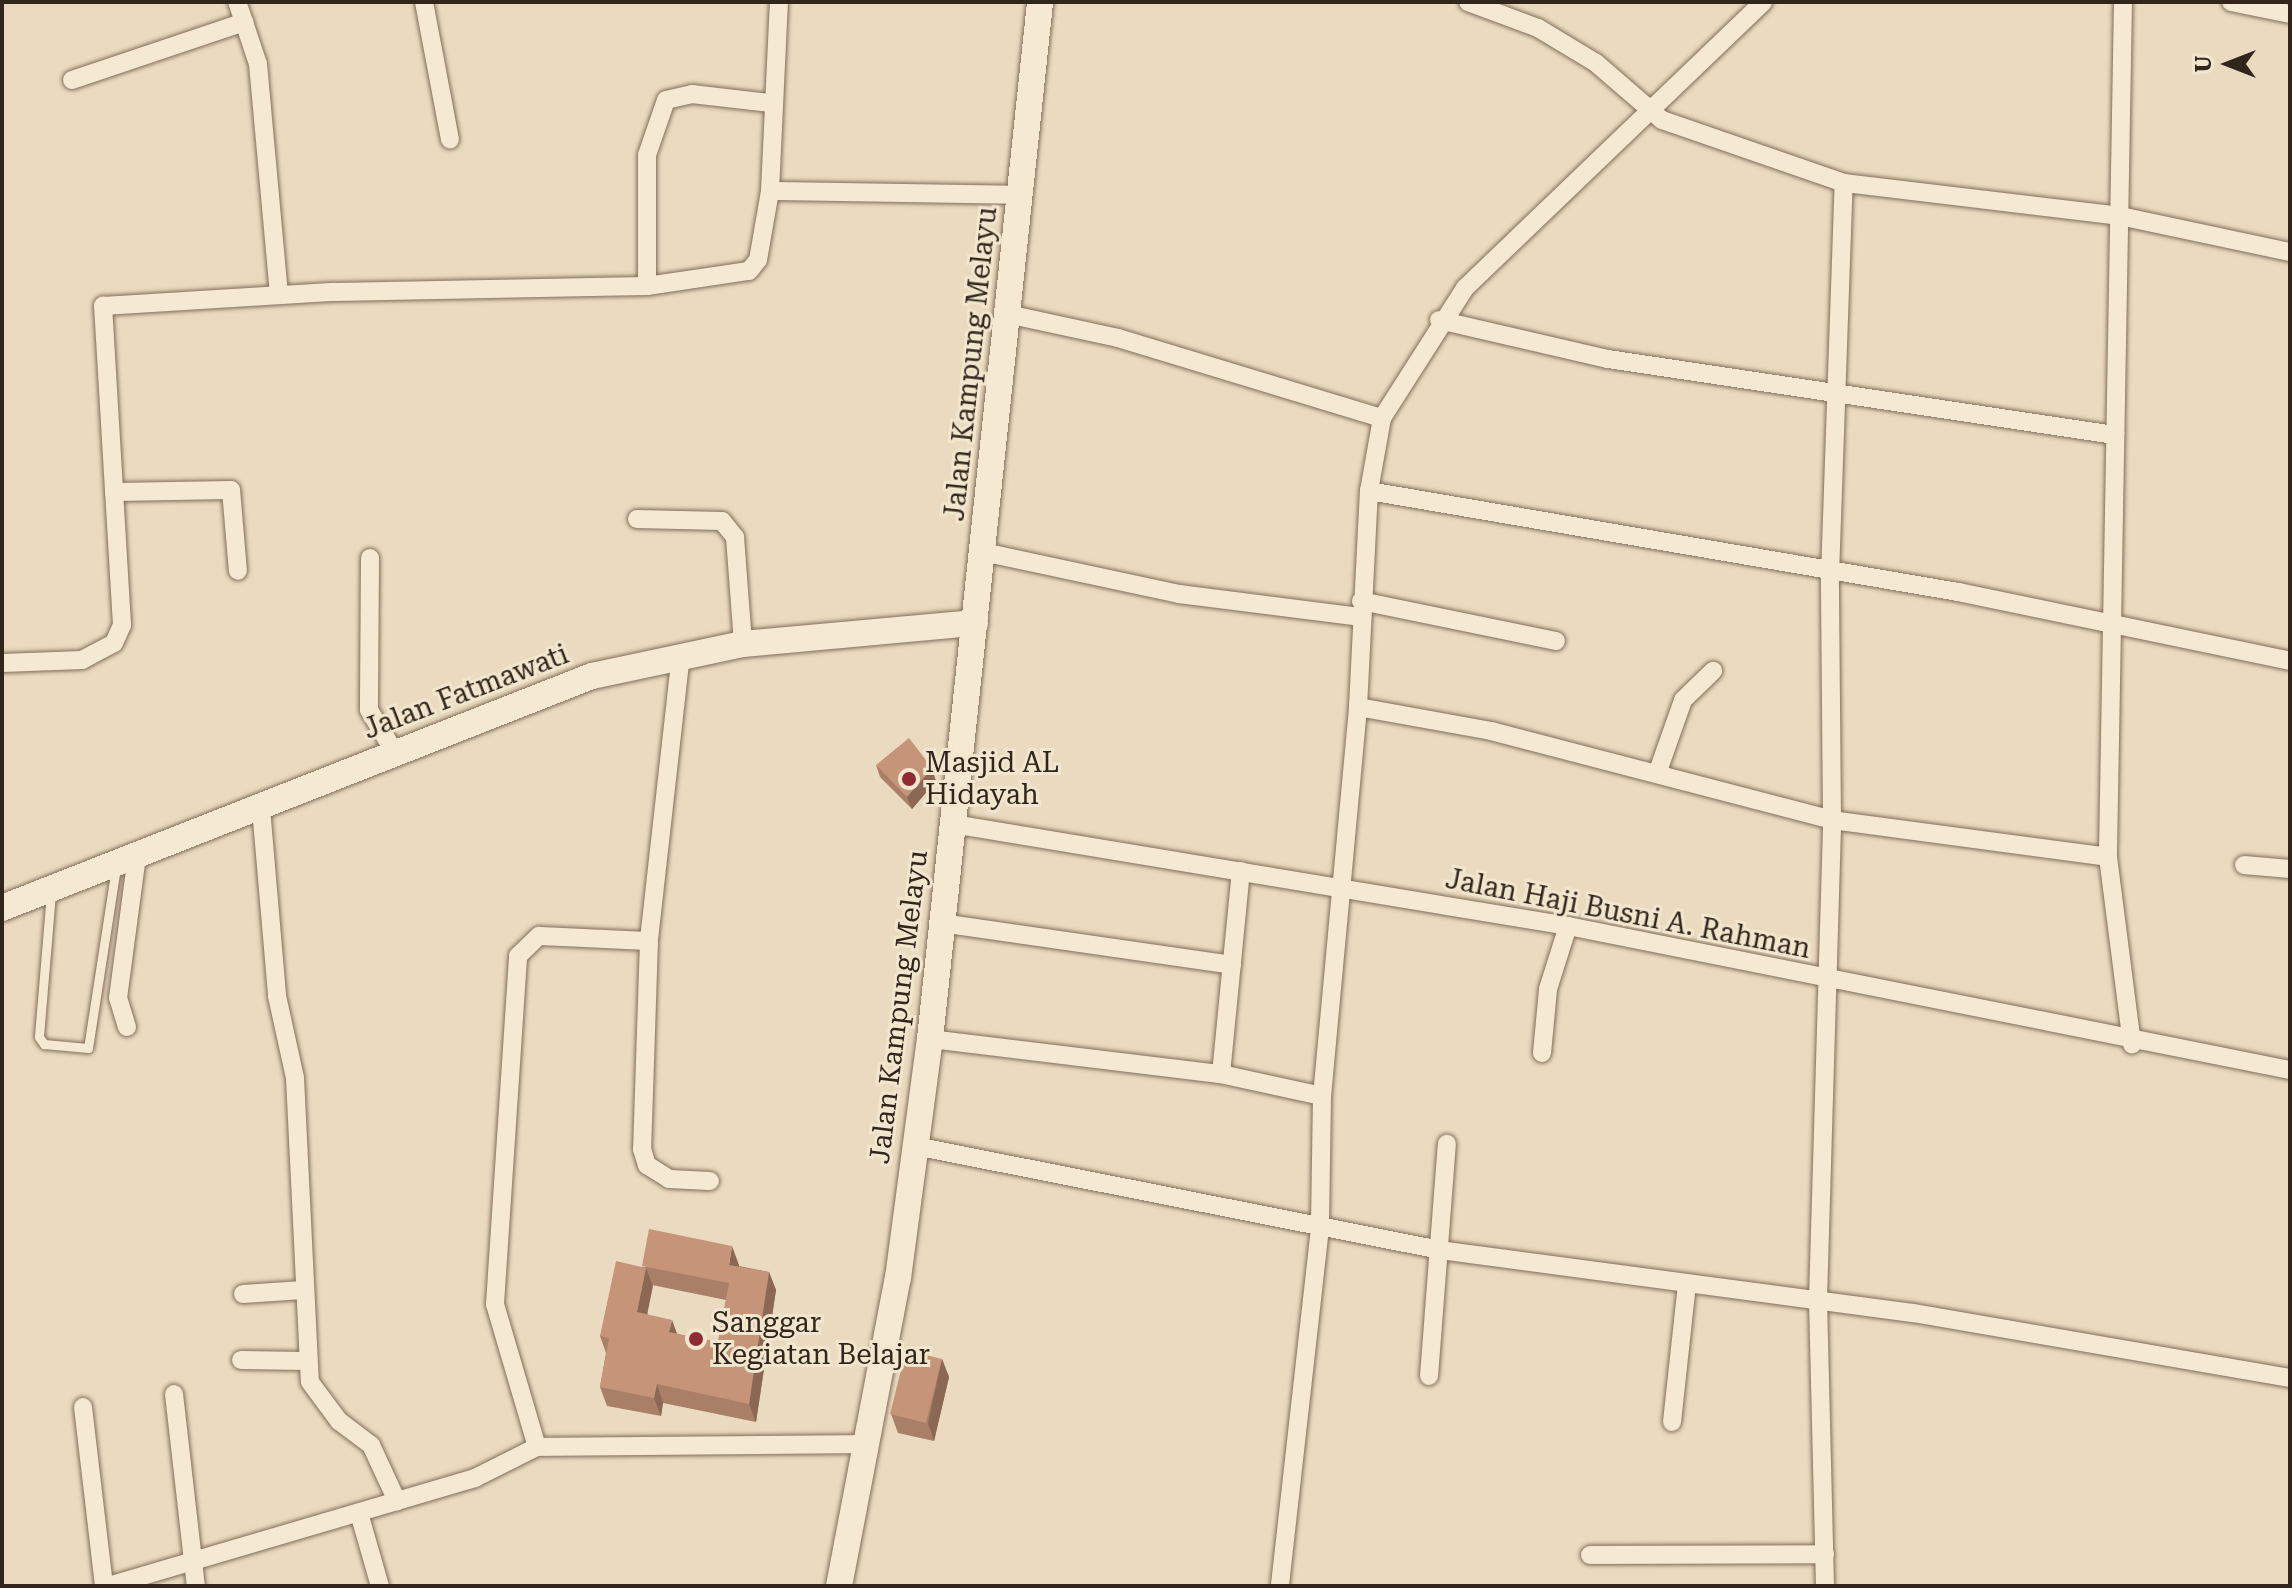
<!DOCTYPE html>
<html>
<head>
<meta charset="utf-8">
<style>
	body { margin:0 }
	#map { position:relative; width:2292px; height:1588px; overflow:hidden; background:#eadbc0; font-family:"Roboto Serif",serif }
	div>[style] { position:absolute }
	.roads { filter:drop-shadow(0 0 2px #826d59) drop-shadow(0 0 2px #826d59) }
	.lane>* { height:9px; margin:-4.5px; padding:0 4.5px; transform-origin:4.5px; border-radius:4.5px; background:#f6e9d2 }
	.street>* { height:18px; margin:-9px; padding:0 9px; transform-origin:9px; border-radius:9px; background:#f6e9d2 }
	.secondary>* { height:26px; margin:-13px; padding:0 13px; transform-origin:13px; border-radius:13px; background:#f6e9d2 }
	.wall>* { inset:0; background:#aa7f67 }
	.shaded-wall>* { inset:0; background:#8b6854 }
	.building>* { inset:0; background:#c69478; transform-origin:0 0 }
	.dots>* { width:22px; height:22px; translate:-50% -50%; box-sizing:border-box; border:4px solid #f2e6ce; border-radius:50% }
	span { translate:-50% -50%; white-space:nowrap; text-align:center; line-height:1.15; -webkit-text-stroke:6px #f2e6ce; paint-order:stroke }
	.street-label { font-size:28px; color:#32261c }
	.poi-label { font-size:28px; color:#32261c }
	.left { translate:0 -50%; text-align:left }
	.frame { position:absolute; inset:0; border:4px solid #32261c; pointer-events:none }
	.north { position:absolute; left:2188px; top:24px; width:80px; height:80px; -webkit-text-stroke:6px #f2e6ce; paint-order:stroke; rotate:270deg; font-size:22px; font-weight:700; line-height:32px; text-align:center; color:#32261c }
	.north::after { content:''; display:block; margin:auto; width:28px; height:36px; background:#32261c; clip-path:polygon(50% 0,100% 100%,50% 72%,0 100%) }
</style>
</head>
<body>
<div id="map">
	<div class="roads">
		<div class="lane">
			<div style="left:51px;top:893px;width:144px;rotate:94.8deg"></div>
			<div style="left:39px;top:1037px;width:9px;rotate:54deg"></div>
			<div style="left:44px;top:1044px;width:44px;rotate:5.2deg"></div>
			<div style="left:88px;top:1048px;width:182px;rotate:-81.2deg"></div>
		</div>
		<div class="street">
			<div style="left:424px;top:2px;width:140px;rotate:79.3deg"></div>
			<div style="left:1468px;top:2px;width:75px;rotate:20.4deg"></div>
			<div style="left:1538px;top:28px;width:68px;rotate:31.1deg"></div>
			<div style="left:1596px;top:63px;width:87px;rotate:40.8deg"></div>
			<div style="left:1662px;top:120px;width:193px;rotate:19.1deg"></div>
			<div style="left:1844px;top:183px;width:278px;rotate:6.8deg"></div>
			<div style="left:2120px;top:216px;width:174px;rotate:12deg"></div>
			<div style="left:2123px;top:2px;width:855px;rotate:91.01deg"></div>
			<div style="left:2108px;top:857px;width:189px;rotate:82.7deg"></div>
			<div style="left:2231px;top:2px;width:60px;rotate:11.5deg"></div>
			<div style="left:244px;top:22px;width:44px;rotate:71.6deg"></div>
			<div style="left:258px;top:64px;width:232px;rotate:84.8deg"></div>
			<div style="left:72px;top:80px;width:182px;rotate:-18.6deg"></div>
			<div style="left:244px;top:22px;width:21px;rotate:-109deg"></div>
			<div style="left:770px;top:191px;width:189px;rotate:-87.3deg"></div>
			<div style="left:647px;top:286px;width:131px;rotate:-90deg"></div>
			<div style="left:647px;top:155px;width:58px;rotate:-70.9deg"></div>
			<div style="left:666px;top:100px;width:27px;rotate:-13deg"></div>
			<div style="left:692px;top:94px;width:79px;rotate:6.6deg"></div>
			<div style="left:1012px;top:315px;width:108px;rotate:12.2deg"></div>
			<div style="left:1118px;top:338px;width:276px;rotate:16.9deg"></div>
			<div style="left:1439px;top:320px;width:173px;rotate:13deg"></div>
			<div style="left:1608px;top:359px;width:513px;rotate:8.53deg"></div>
			<div style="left:1369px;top:491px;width:598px;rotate:9.73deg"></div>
			<div style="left:1958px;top:592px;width:339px;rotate:11.7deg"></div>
			<div style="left:114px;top:492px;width:117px;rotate:-1deg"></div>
			<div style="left:231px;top:490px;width:81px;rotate:85.1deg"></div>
			<div style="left:637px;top:519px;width:85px;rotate:1.3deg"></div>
			<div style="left:722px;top:521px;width:21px;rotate:51deg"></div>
			<div style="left:735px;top:537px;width:107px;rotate:85.7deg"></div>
			<div style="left:983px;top:552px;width:200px;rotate:12.1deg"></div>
			<div style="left:1179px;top:594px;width:182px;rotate:7.2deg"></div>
			<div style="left:370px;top:558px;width:152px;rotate:90.4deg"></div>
			<div style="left:369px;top:710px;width:50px;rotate:58.8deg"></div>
			<div style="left:1361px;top:601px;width:199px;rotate:11.6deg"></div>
			<div style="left:681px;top:654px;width:289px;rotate:96.4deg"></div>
			<div style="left:649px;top:941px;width:208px;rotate:91.9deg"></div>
			<div style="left:642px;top:1149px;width:17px;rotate:73deg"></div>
			<div style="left:647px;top:1165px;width:26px;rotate:32deg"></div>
			<div style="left:669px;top:1179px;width:41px;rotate:2.8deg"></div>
			<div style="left:2px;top:663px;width:80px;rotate:-2.1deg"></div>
			<div style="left:82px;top:660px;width:36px;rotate:-28deg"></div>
			<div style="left:114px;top:643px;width:20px;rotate:-66deg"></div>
			<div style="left:122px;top:625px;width:320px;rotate:-93.4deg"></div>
			<div style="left:103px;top:306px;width:232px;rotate:-3.5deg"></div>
			<div style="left:335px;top:292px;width:312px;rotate:-1.1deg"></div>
			<div style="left:647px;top:286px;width:103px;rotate:-8.4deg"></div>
			<div style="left:749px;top:271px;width:14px;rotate:-51deg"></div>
			<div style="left:758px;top:260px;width:70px;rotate:-80.1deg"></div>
			<div style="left:770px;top:191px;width:251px;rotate:0.9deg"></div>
			<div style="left:1358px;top:707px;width:135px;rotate:10.2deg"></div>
			<div style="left:1491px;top:731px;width:352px;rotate:14.6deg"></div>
			<div style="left:1832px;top:820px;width:278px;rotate:7.6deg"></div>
			<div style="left:1657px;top:774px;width:78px;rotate:-70.6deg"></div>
			<div style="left:1683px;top:700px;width:42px;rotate:-44deg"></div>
			<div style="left:261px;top:808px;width:189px;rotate:85.1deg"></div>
			<div style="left:277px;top:996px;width:84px;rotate:77.6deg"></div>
			<div style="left:295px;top:1078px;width:304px;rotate:87.2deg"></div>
			<div style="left:310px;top:1382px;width:49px;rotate:53.4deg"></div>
			<div style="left:339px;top:1421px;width:40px;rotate:37deg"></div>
			<div style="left:371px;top:1445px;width:62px;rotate:65.1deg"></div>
			<div style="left:953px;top:824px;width:623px;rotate:9.42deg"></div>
			<div style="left:1568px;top:926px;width:736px;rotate:11.28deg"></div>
			<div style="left:2244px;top:865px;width:46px;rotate:5deg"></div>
			<div style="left:941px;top:923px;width:294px;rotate:8.2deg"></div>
			<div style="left:127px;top:1027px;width:30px;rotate:-107deg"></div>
			<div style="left:118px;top:998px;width:144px;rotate:-82.4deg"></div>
			<div style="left:930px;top:1039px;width:293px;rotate:6.9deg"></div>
			<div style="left:1221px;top:1074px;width:204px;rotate:-84.4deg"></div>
			<div style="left:1542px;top:1053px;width:64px;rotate:-84.6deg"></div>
			<div style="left:1548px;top:989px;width:66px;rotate:-72.4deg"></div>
			<div style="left:1221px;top:1074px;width:103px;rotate:12.3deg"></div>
			<div style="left:1322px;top:1096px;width:132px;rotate:90.9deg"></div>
			<div style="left:1320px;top:1228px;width:360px;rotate:96.4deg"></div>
			<div style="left:1322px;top:1096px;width:391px;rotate:-84.7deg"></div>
			<div style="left:1358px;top:707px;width:216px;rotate:-87.1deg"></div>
			<div style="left:1369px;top:491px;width:74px;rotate:-79.9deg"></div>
			<div style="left:1382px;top:418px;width:154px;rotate:-57.4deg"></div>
			<div style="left:1465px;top:288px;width:413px;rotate:-43.8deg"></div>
			<div style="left:915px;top:1146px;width:535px;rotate:11.2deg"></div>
			<div style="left:1440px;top:1250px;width:477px;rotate:7.6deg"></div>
			<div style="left:1913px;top:1313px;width:383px;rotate:9.8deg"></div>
			<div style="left:243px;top:1294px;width:60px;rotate:-3.8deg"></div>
			<div style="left:241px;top:1360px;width:65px;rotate:0.9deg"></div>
			<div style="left:1429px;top:1376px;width:233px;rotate:-85.6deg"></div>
			<div style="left:174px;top:1394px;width:193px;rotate:83.5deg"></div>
			<div style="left:83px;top:1407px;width:180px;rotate:83.3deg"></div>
			<div style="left:1672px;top:1422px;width:138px;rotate:-83.8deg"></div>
			<div style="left:537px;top:1447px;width:149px;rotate:-106.4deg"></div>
			<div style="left:495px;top:1304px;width:349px;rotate:-86.2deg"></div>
			<div style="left:518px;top:956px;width:29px;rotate:-44deg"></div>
			<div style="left:539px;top:936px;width:110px;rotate:2.6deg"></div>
			<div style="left:359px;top:1513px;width:76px;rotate:74deg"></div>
			<div style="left:1590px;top:1555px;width:235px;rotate:-0.2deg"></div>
			<div style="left:108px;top:1586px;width:383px;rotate:-16.4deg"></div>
			<div style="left:475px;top:1478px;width:69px;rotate:-26.6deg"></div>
			<div style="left:537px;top:1447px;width:329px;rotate:-0.5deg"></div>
			<div style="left:1825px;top:1586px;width:287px;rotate:-91.4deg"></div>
			<div style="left:1818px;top:1299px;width:479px;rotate:-88.3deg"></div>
			<div style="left:1832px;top:820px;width:245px;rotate:-90.5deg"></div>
			<div style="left:1830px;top:575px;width:392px;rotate:-88deg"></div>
		</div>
		<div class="secondary">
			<div style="left:2px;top:908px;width:634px;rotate:-21.47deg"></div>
			<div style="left:592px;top:676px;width:154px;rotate:-12deg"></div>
			<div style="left:743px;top:644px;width:233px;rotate:-5.2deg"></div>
			<div style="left:839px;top:1586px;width:314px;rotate:-79.2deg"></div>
			<div style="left:898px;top:1278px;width:241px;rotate:-82.4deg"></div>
			<div style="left:930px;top:1039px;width:1043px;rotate:-83.94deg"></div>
		</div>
	</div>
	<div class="wall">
		<div style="clip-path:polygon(876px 765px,936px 781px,912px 809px,880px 777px)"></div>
		<div style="clip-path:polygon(evenodd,739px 1265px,739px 1266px,769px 1272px,776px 1290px,756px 1422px,663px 1403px,661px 1416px,607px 1406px,600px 1387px,606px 1353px,600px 1336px,642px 1267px,739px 1265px,652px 1285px,726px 1300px,718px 1342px,677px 1334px,647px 1314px,652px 1285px)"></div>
		<div style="clip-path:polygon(942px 1359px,949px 1377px,934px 1441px,898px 1433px,891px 1414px)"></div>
	</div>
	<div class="shaded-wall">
		<div style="clip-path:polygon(932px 768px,936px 781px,912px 809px,907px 797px)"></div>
		<div style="clip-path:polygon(732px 1246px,739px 1265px,735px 1283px,729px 1265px)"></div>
		<div style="clip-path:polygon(646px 1268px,653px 1286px,644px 1330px,637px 1312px)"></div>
		<div style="clip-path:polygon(769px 1272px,776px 1290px,756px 1422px,749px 1404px)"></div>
		<div style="clip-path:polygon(672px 1320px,679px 1339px,669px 1332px)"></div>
		<div style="clip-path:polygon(942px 1359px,949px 1377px,934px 1441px,928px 1423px)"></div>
		<div style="clip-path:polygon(657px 1384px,663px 1403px,661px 1416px,654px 1398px)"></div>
	</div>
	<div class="building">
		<div style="clip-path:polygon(909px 738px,932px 768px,907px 797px,876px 765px)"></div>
		<div style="clip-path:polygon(649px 1229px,732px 1246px,729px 1265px,769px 1272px,749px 1404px,657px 1384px,654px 1398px,600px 1387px,609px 1338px,600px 1336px,616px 1261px,646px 1268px,637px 1312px,672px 1320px,669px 1332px,718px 1342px,729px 1283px,642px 1266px)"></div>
		<div style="left:906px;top:1350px;width:37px;height:66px;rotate:14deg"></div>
	</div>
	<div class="dots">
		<div style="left:909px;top:779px;background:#8d2d33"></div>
		<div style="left:696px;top:1339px;background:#8d2d33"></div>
	</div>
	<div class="street-label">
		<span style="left:971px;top:364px;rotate:-84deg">Jalan Kampung Melayu</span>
		<span style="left:466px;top:692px;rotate:-21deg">Jalan Fatmawati</span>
		<span style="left:1628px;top:914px;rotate:11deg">Jalan Haji Busni A. Rahman</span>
		<span style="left:899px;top:1007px;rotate:-83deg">Jalan Kampung Melayu</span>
	</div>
	<div class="poi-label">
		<span class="left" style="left:925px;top:779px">Masjid AL<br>Hidayah</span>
		<span class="left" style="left:712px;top:1339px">Sanggar<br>Kegiatan Belajar</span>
	</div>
	<div class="frame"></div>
	<div class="north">U</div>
</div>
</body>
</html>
